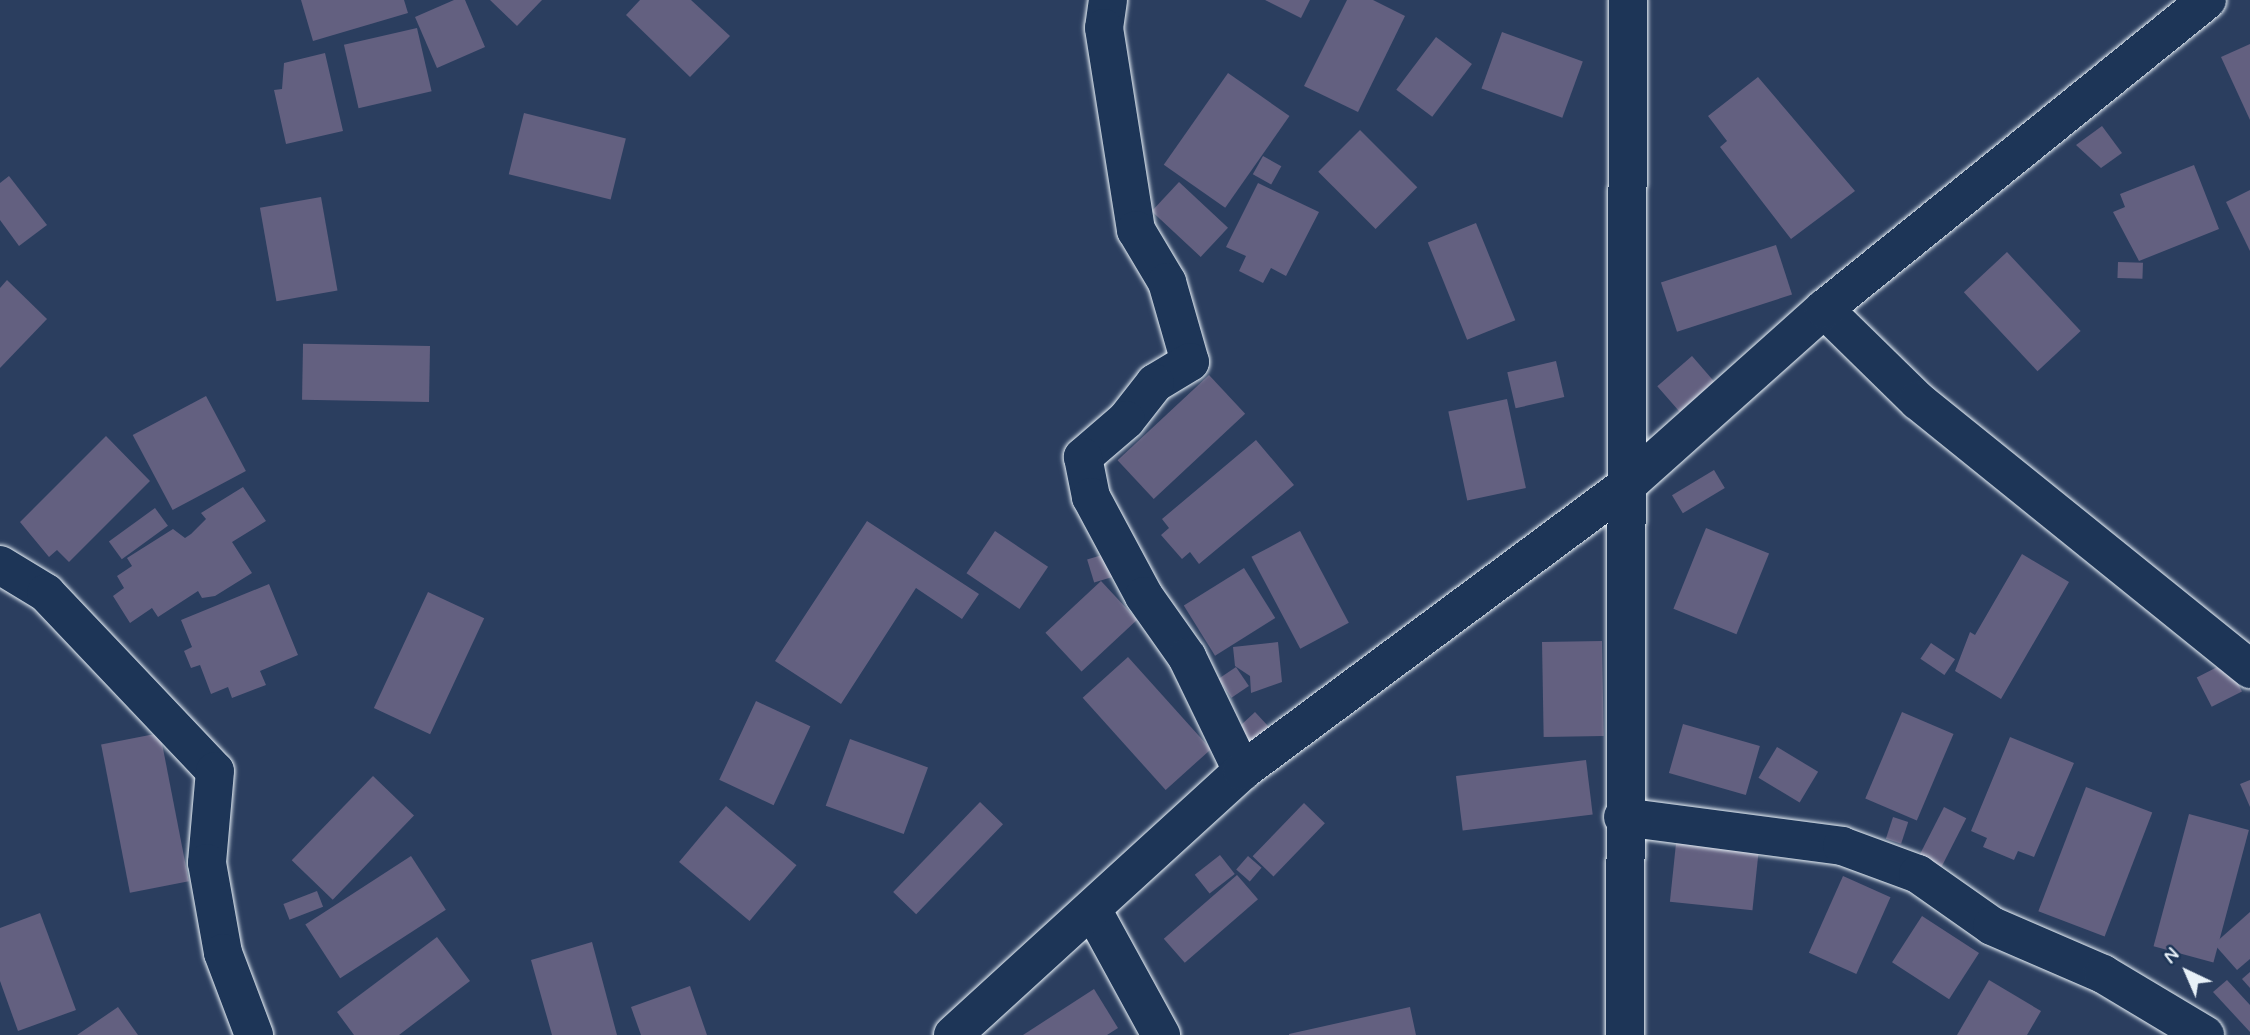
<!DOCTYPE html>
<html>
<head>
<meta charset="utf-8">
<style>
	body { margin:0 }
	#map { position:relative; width:2250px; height:1035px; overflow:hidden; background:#2b3e5f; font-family:Mynerve,sans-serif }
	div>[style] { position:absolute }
	.building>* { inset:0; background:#636080; transform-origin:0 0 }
	.roads { filter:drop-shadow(0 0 2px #e8f1f8) drop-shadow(0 0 2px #e8f1f8) }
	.minor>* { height:38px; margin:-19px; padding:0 19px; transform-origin:19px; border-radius:19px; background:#1d3557 }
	span { translate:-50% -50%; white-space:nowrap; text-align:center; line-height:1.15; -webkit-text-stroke:7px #1d3557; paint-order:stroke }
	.north { position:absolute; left:2152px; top:937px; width:70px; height:70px; -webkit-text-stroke:5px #1d3557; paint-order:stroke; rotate:316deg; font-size:19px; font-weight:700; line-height:28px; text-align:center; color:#e8f1f8 }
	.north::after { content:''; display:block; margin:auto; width:24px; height:32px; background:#e8f1f8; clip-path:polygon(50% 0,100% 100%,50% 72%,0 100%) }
</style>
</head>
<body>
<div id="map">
	<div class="building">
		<div style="clip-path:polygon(301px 0,404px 0,408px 13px,313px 41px)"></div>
		<div style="clip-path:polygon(454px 0,465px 0,485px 47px,437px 68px,415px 17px)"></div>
		<div style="clip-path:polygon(490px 0,542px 0,517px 26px)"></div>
		<div style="clip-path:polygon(640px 0,691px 0,730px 36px,690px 77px,626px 15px)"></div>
		<div style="clip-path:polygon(1265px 0,1310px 0,1301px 18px)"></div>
		<div style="clip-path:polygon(1347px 0,1373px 0,1405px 16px,1358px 112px,1304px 86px)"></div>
		<div style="left:417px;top:28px;width:65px;height:75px;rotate:77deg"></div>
		<div style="left:1502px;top:32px;width:86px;height:60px;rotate:20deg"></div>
		<div style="left:1436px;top:37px;width:45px;height:66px;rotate:37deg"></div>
		<div style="clip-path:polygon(2250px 44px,2250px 120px,2221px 57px)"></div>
		<div style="clip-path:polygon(325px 53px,343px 131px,286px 144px,274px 90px,282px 89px,284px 63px)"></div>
		<div style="left:1228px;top:73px;width:75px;height:112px;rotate:35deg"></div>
		<div style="clip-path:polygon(1758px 77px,1855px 191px,1791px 239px,1720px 147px,1727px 141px,1708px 116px)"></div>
		<div style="left:524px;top:113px;width:105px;height:63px;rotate:14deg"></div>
		<div style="clip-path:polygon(2102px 126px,2122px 153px,2101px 168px,2076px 145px)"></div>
		<div style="left:1360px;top:130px;width:81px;height:59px;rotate:45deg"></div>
		<div style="left:1263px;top:156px;width:21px;height:21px;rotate:29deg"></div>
		<div style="clip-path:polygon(2194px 165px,2219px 229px,2139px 261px,2113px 212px,2125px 207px,2120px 194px)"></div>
		<div style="clip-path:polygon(9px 176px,47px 225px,19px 246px,0 220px,0 183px)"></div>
		<div style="left:1179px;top:182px;width:67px;height:40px;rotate:43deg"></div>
		<div style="clip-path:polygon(1258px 183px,1319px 212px,1286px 276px,1271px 268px,1263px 283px,1239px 271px,1246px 256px,1226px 247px)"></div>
		<div style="clip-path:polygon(2250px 190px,2250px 251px,2226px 202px)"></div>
		<div style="left:321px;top:197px;width:95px;height:62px;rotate:80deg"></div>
		<div style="left:1476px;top:223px;width:105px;height:52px;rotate:68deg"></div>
		<div style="left:1776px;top:245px;width:52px;height:121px;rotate:72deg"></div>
		<div style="left:2007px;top:252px;width:108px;height:59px;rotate:47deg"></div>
		<div style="left:2118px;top:262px;width:25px;height:16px;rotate:2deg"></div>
		<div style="clip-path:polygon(7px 280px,47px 319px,0 368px,0 288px)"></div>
		<div style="left:430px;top:346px;width:56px;height:127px;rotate:91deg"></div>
		<div style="left:1692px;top:356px;width:38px;height:46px;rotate:49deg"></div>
		<div style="left:1556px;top:361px;width:37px;height:50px;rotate:77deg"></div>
		<div style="left:1209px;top:375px;width:53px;height:125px;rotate:47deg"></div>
		<div style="left:206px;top:396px;width:85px;height:83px;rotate:62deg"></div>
		<div style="left:1507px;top:399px;width:91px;height:60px;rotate:78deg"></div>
		<div style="clip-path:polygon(106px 436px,150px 481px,69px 562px,57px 550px,49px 557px,20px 522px)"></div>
		<div style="clip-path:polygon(1256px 440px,1294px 485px,1199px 564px,1190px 552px,1182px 559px,1161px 535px,1169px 528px,1162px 519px)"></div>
		<div style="left:1714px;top:470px;width:21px;height:49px;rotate:59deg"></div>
		<div style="clip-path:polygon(243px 487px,266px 521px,232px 542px,252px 573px,215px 596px,202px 598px,198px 591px,158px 617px,152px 608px,130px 623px,113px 596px,124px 588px,117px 576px,132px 566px,127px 558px,173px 529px,185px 538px,191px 534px,206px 519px,201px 513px)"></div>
		<div style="left:155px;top:508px;width:22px;height:57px;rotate:54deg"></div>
		<div style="clip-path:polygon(867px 521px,979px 594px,962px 619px,916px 588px,841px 704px,775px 661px)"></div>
		<div style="left:1706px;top:528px;width:68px;height:87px;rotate:22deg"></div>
		<div style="left:995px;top:531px;width:64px;height:51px;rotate:34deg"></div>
		<div style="left:1300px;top:531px;width:104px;height:55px;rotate:62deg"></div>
		<div style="left:1112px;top:552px;width:24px;height:26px;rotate:73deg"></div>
		<div style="clip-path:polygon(2022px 554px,2069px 582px,2001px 699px,1955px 671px,1970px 632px,1975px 635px)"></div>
		<div style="left:1244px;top:568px;width:59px;height:71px;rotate:58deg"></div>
		<div style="left:1101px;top:581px;width:53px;height:76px;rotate:47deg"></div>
		<div style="clip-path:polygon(269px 584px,298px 655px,260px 671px,266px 685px,232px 698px,228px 687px,211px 694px,200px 665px,191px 668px,184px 651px,192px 647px,181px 620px)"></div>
		<div style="left:428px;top:592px;width:62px;height:128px;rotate:25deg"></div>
		<div style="left:1602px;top:641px;width:95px;height:60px;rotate:89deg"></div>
		<div style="clip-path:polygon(1278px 642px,1282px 682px,1251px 693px,1250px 676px,1235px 666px,1233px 647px)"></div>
		<div style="left:1931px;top:643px;width:29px;height:19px;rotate:34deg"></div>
		<div style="left:1128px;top:657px;width:124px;height:61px;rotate:48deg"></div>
		<div style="left:2227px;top:662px;width:33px;height:34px;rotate:63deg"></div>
		<div style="left:1236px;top:667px;width:23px;height:21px;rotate:56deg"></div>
		<div style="left:756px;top:701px;width:60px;height:87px;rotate:25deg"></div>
		<div style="left:1255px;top:712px;width:34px;height:25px;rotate:47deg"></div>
		<div style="left:1902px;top:712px;width:56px;height:94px;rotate:23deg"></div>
		<div style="left:1683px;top:724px;width:80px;height:51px;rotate:16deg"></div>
		<div style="left:160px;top:733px;width:151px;height:60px;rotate:79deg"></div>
		<div style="clip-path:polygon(2010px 737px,2074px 763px,2034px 857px,2018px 851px,2014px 860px,1983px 847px,1987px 838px,1971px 831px)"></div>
		<div style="left:850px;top:739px;width:83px;height:71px;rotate:20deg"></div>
		<div style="left:1777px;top:747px;width:48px;height:36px;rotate:31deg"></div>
		<div style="left:1586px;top:760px;width:55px;height:131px;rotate:83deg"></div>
		<div style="left:373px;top:776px;width:57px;height:117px;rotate:44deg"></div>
		<div style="clip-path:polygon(2250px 780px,2250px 807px,2240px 784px)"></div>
		<div style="left:2086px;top:787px;width:71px;height:133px;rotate:21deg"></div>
		<div style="left:980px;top:802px;width:32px;height:125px;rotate:44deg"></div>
		<div style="left:1304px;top:803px;width:29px;height:74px;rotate:44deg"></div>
		<div style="left:726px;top:806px;width:92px;height:73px;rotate:40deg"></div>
		<div style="left:1944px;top:807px;width:25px;height:55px;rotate:27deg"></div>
		<div style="left:2189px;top:814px;width:62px;height:137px;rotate:15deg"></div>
		<div style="left:1893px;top:817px;width:16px;height:23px;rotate:18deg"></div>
		<div style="left:1677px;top:834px;width:83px;height:68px;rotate:6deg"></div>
		<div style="left:1220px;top:855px;width:24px;height:32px;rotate:52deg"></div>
		<div style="left:411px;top:856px;width:64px;height:126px;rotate:57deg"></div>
		<div style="left:1248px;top:856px;width:18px;height:18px;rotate:41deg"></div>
		<div style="left:1237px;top:875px;width:32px;height:97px;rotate:49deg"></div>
		<div style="left:1843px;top:876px;width:52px;height:84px;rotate:24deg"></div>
		<div style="left:317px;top:891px;width:17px;height:36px;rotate:69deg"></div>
		<div style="clip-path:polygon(2250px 912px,2250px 959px,2237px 970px,2214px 944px)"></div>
		<div style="clip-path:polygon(40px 913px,76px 1010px,18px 1031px,0 981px,0 928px)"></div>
		<div style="left:1922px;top:916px;width:68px;height:55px;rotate:33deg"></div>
		<div style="clip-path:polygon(437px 937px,470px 981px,399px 1035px,354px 1035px,337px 1012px)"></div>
		<div style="clip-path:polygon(592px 942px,617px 1035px,552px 1035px,531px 960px)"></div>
		<div style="clip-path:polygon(2250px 972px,2250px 988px,2242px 979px)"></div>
		<div style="clip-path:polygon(1989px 980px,2041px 1011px,2027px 1035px,1957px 1035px)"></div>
		<div style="clip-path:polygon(2227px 980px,2250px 1005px,2250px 1032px,2213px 992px)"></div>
		<div style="clip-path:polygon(690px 986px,707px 1035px,641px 1035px,631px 1007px)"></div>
		<div style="clip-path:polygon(1094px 989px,1118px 1028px,1107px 1035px,1023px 1035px)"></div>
		<div style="clip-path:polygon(118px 1007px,138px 1035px,77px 1035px)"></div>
		<div style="clip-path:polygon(1410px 1007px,1416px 1035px,1289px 1035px,1289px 1034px)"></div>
	</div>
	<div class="roads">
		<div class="minor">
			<div style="left:1108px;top:0;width:28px;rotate:98deg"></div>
			<div style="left:1104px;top:28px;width:205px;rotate:81deg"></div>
			<div style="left:1136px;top:230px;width:61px;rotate:59.2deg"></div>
			<div style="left:1167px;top:282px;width:83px;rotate:74deg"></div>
			<div style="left:1190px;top:362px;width:41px;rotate:149deg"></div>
			<div style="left:1155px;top:383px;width:47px;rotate:128.1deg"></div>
			<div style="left:1126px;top:420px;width:57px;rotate:139.3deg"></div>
			<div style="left:1083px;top:457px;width:41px;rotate:78.7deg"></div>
			<div style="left:1091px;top:497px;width:112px;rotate:61.8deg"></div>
			<div style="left:1144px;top:596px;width:75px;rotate:54.8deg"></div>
			<div style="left:1187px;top:657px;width:127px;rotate:64.2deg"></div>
			<div style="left:1824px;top:309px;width:132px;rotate:44.4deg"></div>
			<div style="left:1918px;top:401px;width:427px;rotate:38.9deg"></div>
			<div style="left:0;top:565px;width:54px;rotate:31.3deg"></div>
			<div style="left:46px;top:593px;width:245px;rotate:46.5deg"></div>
			<div style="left:215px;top:771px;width:92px;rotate:95deg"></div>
			<div style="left:207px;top:863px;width:91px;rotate:79.9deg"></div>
			<div style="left:223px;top:953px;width:88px;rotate:69.3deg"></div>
			<div style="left:1623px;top:817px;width:221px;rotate:7.5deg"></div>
			<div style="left:1842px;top:846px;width:81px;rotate:20.2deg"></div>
			<div style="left:1918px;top:874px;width:90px;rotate:35.1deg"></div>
			<div style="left:1992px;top:926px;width:121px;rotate:23.4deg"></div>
			<div style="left:2103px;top:974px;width:119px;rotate:30.9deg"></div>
			<div style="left:1092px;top:909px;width:144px;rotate:61.3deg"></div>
			<div style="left:953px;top:1035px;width:391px;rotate:-42.4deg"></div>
			<div style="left:1242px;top:771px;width:478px;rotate:-36.6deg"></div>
			<div style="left:1626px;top:486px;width:266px;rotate:-41.8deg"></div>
			<div style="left:1824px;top:309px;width:492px;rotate:-38.9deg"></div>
			<div style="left:1625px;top:1035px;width:1035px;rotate:-89.83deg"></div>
		</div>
	</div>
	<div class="north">N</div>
</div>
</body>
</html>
